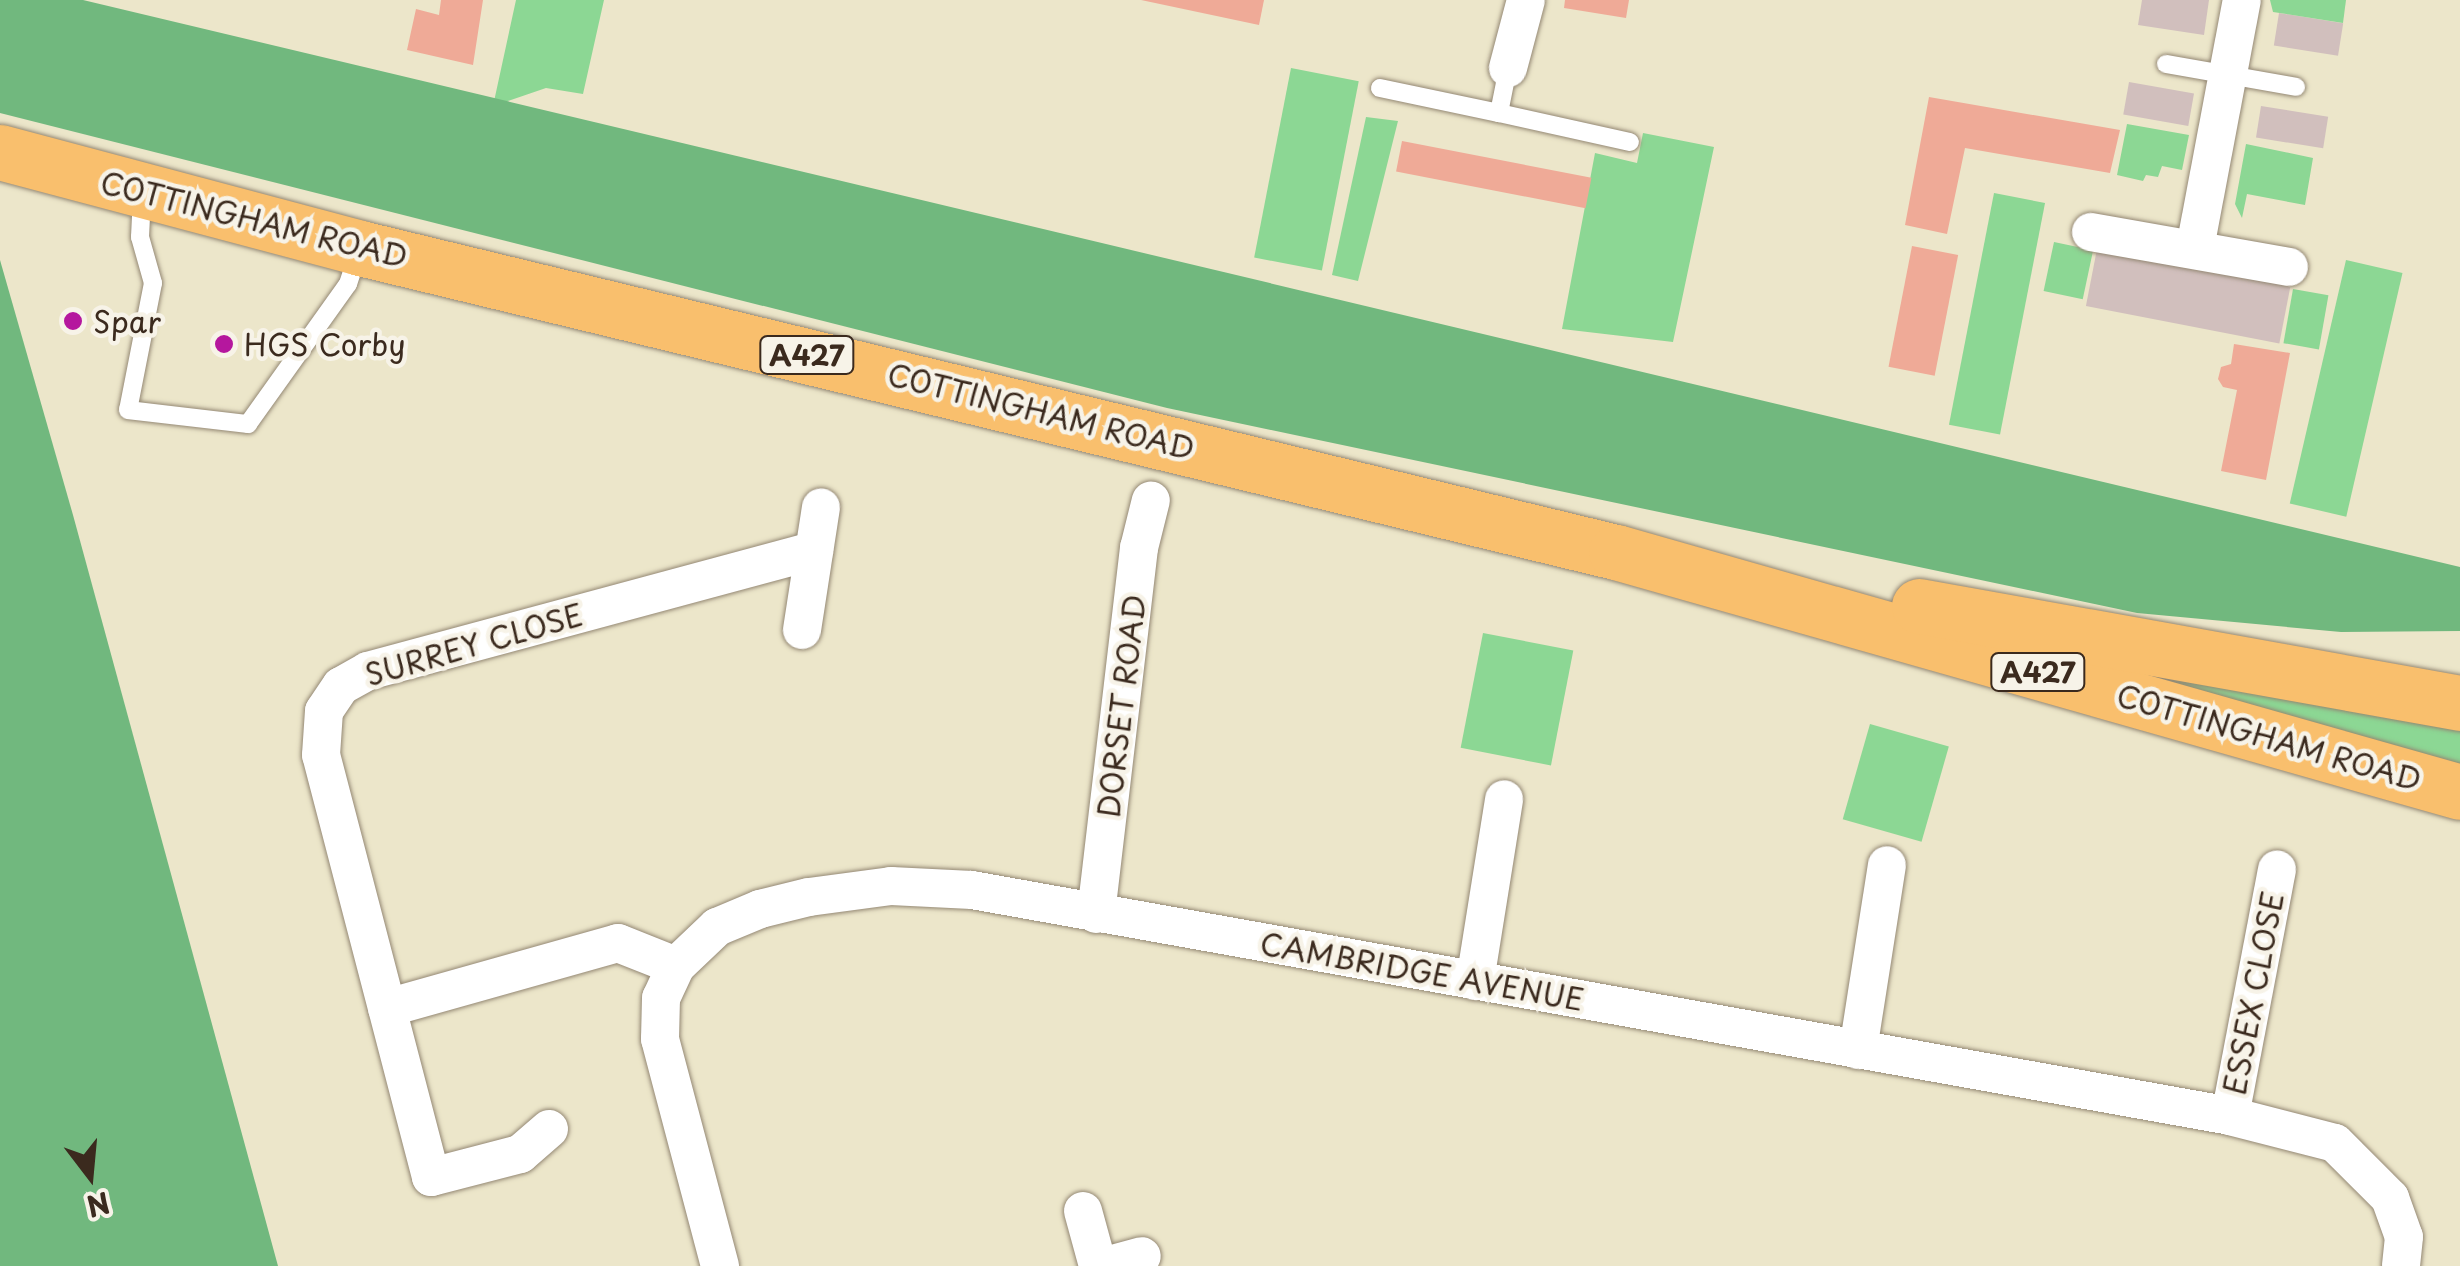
<!DOCTYPE html>
<html>
<head>
<meta charset="utf-8">
<style>
	body { margin:0 }
	#map { position:relative; width:2460px; height:1266px; overflow:hidden; background:#ece6ca; font-family:"Playpen Sans",sans-serif }
	div>[style] { position:absolute }
	.industrial>* { inset:0; background:#d1bfbd; transform-origin:0 0 }
	.green>* { inset:0; background:#8cd794; transform-origin:0 0 }
	.forest>* { inset:0; background:#71b87e }
	.building>* { inset:0; background:#efaa97; transform-origin:0 0 }
	.roads { filter:drop-shadow(0 0 2px #948874) drop-shadow(0 0 2px #948874) }
	.service>* { height:18px; margin:-9px; padding:0 9px; transform-origin:9px; border-radius:9px; background:#fff }
	.minor>* { height:38px; margin:-19px; padding:0 19px; transform-origin:19px; border-radius:19px; background:#fff }
	.trunk>* { height:55px; margin:-27.5px; padding:0 27.5px; transform-origin:27.5px; border-radius:27.5px; background:#f9bf6d }
	.dots>* { width:28px; height:28px; translate:-50% -50%; box-sizing:border-box; border:5px solid #f7f3e8; border-radius:50% }
	span { translate:-50% -50%; white-space:nowrap; text-align:center; line-height:1.15; -webkit-text-stroke:9px #f7f3e8; paint-order:stroke }
	.shield-label span { padding:2px 8px; background:#f7f3e8; border:2px solid; border-radius:8px; -webkit-text-stroke-width:0 }
	.shield-label { font-size:28px; color:#3b2a1e; font-weight:700 }
	.street-label { font-size:30px; color:#3b2a1e }
	.poi-label { font-size:30px; color:#3b2a1e }
	.left { translate:0 -50%; text-align:left }
	.north { position:absolute; left:40px; top:1126px; width:100px; height:100px; -webkit-text-stroke:8px #f7f3e8; paint-order:stroke; rotate:164deg; font-size:28px; font-weight:700; line-height:40px; text-align:center; color:#3b2a1e }
	.north::after { content:''; display:block; margin:auto; width:35px; height:45px; background:#3b2a1e; clip-path:polygon(50% 0,100% 100%,50% 72%,0 100%) }
</style>
</head>
<body>
<div id="map">
	<div class="industrial">
		<div style="clip-path:polygon(2142px 0,2209px 0,2204px 35px,2138px 25px)"></div>
		<div style="left:2279px;top:13px;width:65px;height:33px;rotate:9deg"></div>
		<div style="left:2129px;top:82px;width:66px;height:33px;rotate:10deg"></div>
		<div style="left:2261px;top:106px;width:68px;height:32px;rotate:9deg"></div>
		<div style="left:2097px;top:249px;width:197px;height:58px;rotate:11deg"></div>
	</div>
	<div class="green">
		<div style="clip-path:polygon(516px 0,604px 0,583px 94px,546px 88px,493px 106px)"></div>
		<div style="clip-path:polygon(2270px 0,2346px 0,2343px 23px,2273px 12px)"></div>
		<div style="left:1291px;top:68px;width:69px;height:193px;rotate:11deg"></div>
		<div style="clip-path:polygon(1366px 117px,1398px 121px,1358px 281px,1332px 275px)"></div>
		<div style="clip-path:polygon(2127px 124px,2189px 135px,2182px 170px,2162px 166px,2158px 177px,2146px 175px,2143px 181px,2117px 175px)"></div>
		<div style="clip-path:polygon(1643px 133px,1714px 147px,1673px 342px,1562px 329px,1595px 153px,1637px 163px)"></div>
		<div style="clip-path:polygon(2246px 144px,2313px 158px,2305px 205px,2247px 194px,2242px 218px,2235px 204px)"></div>
		<div style="left:1994px;top:193px;width:52px;height:236px;rotate:11deg"></div>
		<div style="left:2054px;top:242px;width:40px;height:50px;rotate:12deg"></div>
		<div style="left:2346px;top:260px;width:58px;height:250px;rotate:13deg"></div>
		<div style="left:2293px;top:289px;width:36px;height:55px;rotate:10deg"></div>
		<div style="left:1483px;top:633px;width:92px;height:117px;rotate:11deg"></div>
		<div style="clip-path:polygon(2017px 641px,2460px 728px,2460px 775px)"></div>
		<div style="left:1870px;top:724px;width:82px;height:99px;rotate:16deg"></div>
	</div>
	<div class="forest">
		<div style="clip-path:polygon(0 0,83px 0,2460px 567px,2460px 631px,2341px 632px,2137px 613px,1167px 408px,0 113px)"></div>
		<div style="clip-path:polygon(0 260px,73px 515px,278px 1266px,0 1266px)"></div>
	</div>
	<div class="building">
		<div style="clip-path:polygon(441px 0,483px 0,473px 65px,407px 50px,416px 9px,439px 15px)"></div>
		<div style="clip-path:polygon(1141px 0,1264px 0,1259px 25px)"></div>
		<div style="clip-path:polygon(1565px 0,1629px 0,1626px 18px,1564px 8px)"></div>
		<div style="clip-path:polygon(1929px 97px,2120px 130px,2110px 173px,1965px 148px,1947px 234px,1905px 225px)"></div>
		<div style="left:1402px;top:141px;width:193px;height:31px;rotate:11deg"></div>
		<div style="left:1912px;top:246px;width:47px;height:123px;rotate:11deg"></div>
		<div style="clip-path:polygon(2234px 344px,2290px 353px,2266px 480px,2221px 471px,2237px 390px,2223px 387px,2218px 379px,2221px 367px,2231px 364px)"></div>
	</div>
	<div class="roads">
		<div class="service">
			<div style="left:2166px;top:64px;width:132px;rotate:10deg"></div>
			<div style="left:1508px;top:68px;width:46px;rotate:101.3deg"></div>
			<div style="left:1499px;top:113px;width:134px;rotate:12.5deg"></div>
			<div style="left:1380px;top:88px;width:122px;rotate:11.9deg"></div>
			<div style="left:142px;top:196px;width:41px;rotate:92.8deg"></div>
			<div style="left:140px;top:237px;width:48px;rotate:74.2deg"></div>
			<div style="left:153px;top:283px;width:129px;rotate:101.1deg"></div>
			<div style="left:128px;top:410px;width:121px;rotate:6.7deg"></div>
			<div style="left:248px;top:424px;width:172px;rotate:-54.5deg"></div>
			<div style="left:348px;top:284px;width:33px;rotate:-72deg"></div>
		</div>
		<div class="minor">
			<div style="left:1508px;top:68px;width:70px;rotate:-75.2deg"></div>
			<div style="left:2091px;top:232px;width:201px;rotate:10deg"></div>
			<div style="left:2195px;top:248px;width:252px;rotate:-79.3deg"></div>
			<div style="left:802px;top:630px;width:124px;rotate:-81.2deg"></div>
			<div style="left:1096px;top:914px;width:369px;rotate:-83.3deg"></div>
			<div style="left:1139px;top:548px;width:49px;rotate:-76deg"></div>
			<div style="left:676px;top:966px;width:35px;rotate:115deg"></div>
			<div style="left:661px;top:998px;width:41px;rotate:91.4deg"></div>
			<div style="left:660px;top:1039px;width:235px;rotate:75.2deg"></div>
			<div style="left:1475px;top:981px;width:184px;rotate:-80.9deg"></div>
			<div style="left:387px;top:1008px;width:240px;rotate:-15.7deg"></div>
			<div style="left:618px;top:943px;width:62px;rotate:21.6deg"></div>
			<div style="left:676px;top:966px;width:57px;rotate:-43.6deg"></div>
			<div style="left:717px;top:927px;width:47px;rotate:-22.7deg"></div>
			<div style="left:760px;top:909px;width:50px;rotate:-13.8deg"></div>
			<div style="left:809px;top:897px;width:83px;rotate:-7.6deg"></div>
			<div style="left:891px;top:886px;width:81px;rotate:2.8deg"></div>
			<div style="left:972px;top:890px;width:1278px;rotate:10.18deg"></div>
			<div style="left:2230px;top:1116px;width:108px;rotate:14.4deg"></div>
			<div style="left:2335px;top:1143px;width:78px;rotate:45deg"></div>
			<div style="left:2390px;top:1198px;width:41px;rotate:70.3deg"></div>
			<div style="left:2404px;top:1237px;width:29px;rotate:96deg"></div>
			<div style="left:1858px;top:1050px;width:187px;rotate:-81.1deg"></div>
			<div style="left:2230px;top:1116px;width:251px;rotate:-79.2deg"></div>
			<div style="left:549px;top:1129px;width:38px;rotate:139deg"></div>
			<div style="left:520px;top:1154px;width:92px;rotate:165.5deg"></div>
			<div style="left:431px;top:1177px;width:436px;rotate:-104.6deg"></div>
			<div style="left:321px;top:755px;width:44px;rotate:-86.1deg"></div>
			<div style="left:324px;top:711px;width:30px;rotate:-56deg"></div>
			<div style="left:341px;top:686px;width:31px;rotate:-29deg"></div>
			<div style="left:368px;top:671px;width:462px;rotate:-15.1deg"></div>
			<div style="left:1083px;top:1211px;width:57px;rotate:74.7deg"></div>
			<div style="left:1105px;top:1266px;width:38px;rotate:-15deg"></div>
		</div>
		<div class="trunk">
			<div style="left:0;top:152px;width:373px;rotate:14.9deg"></div>
			<div style="left:360px;top:248px;width:1292px;rotate:13.61deg"></div>
			<div style="left:1616px;top:552px;width:877px;rotate:15.87deg"></div>
			<div style="left:1919px;top:606px;width:550px;rotate:10.16deg"></div>
		</div>
	</div>
	<div class="dots">
		<div style="left:73px;top:321px;background:#b5179e"></div>
		<div style="left:224px;top:344px;background:#b5179e"></div>
	</div>
	<div class="shield-label">
		<span style="left:807px;top:355px">A427</span>
		<span style="left:2038px;top:672px">A427</span>
	</div>
	<div class="street-label">
		<span style="left:254px;top:219px;rotate:14deg">COTTINGHAM ROAD</span>
		<span style="left:1041px;top:411px;rotate:14deg">COTTINGHAM ROAD</span>
		<span style="left:474px;top:644px;rotate:-16deg">SURREY CLOSE</span>
		<span style="left:1121px;top:706px;rotate:-83deg">DORSET ROAD</span>
		<span style="left:2269px;top:737px;rotate:16deg">COTTINGHAM ROAD</span>
		<span style="left:1422px;top:971px;rotate:10deg">CAMBRIDGE AVENUE</span>
		<span style="left:2253px;top:993px;rotate:-79deg">ESSEX CLOSE</span>
	</div>
	<div class="poi-label">
		<span class="left" style="left:93px;top:321px">Spar</span>
		<span class="left" style="left:244px;top:344px">HGS Corby</span>
	</div>
	<div class="north">N</div>
</div>
</body>
</html>
